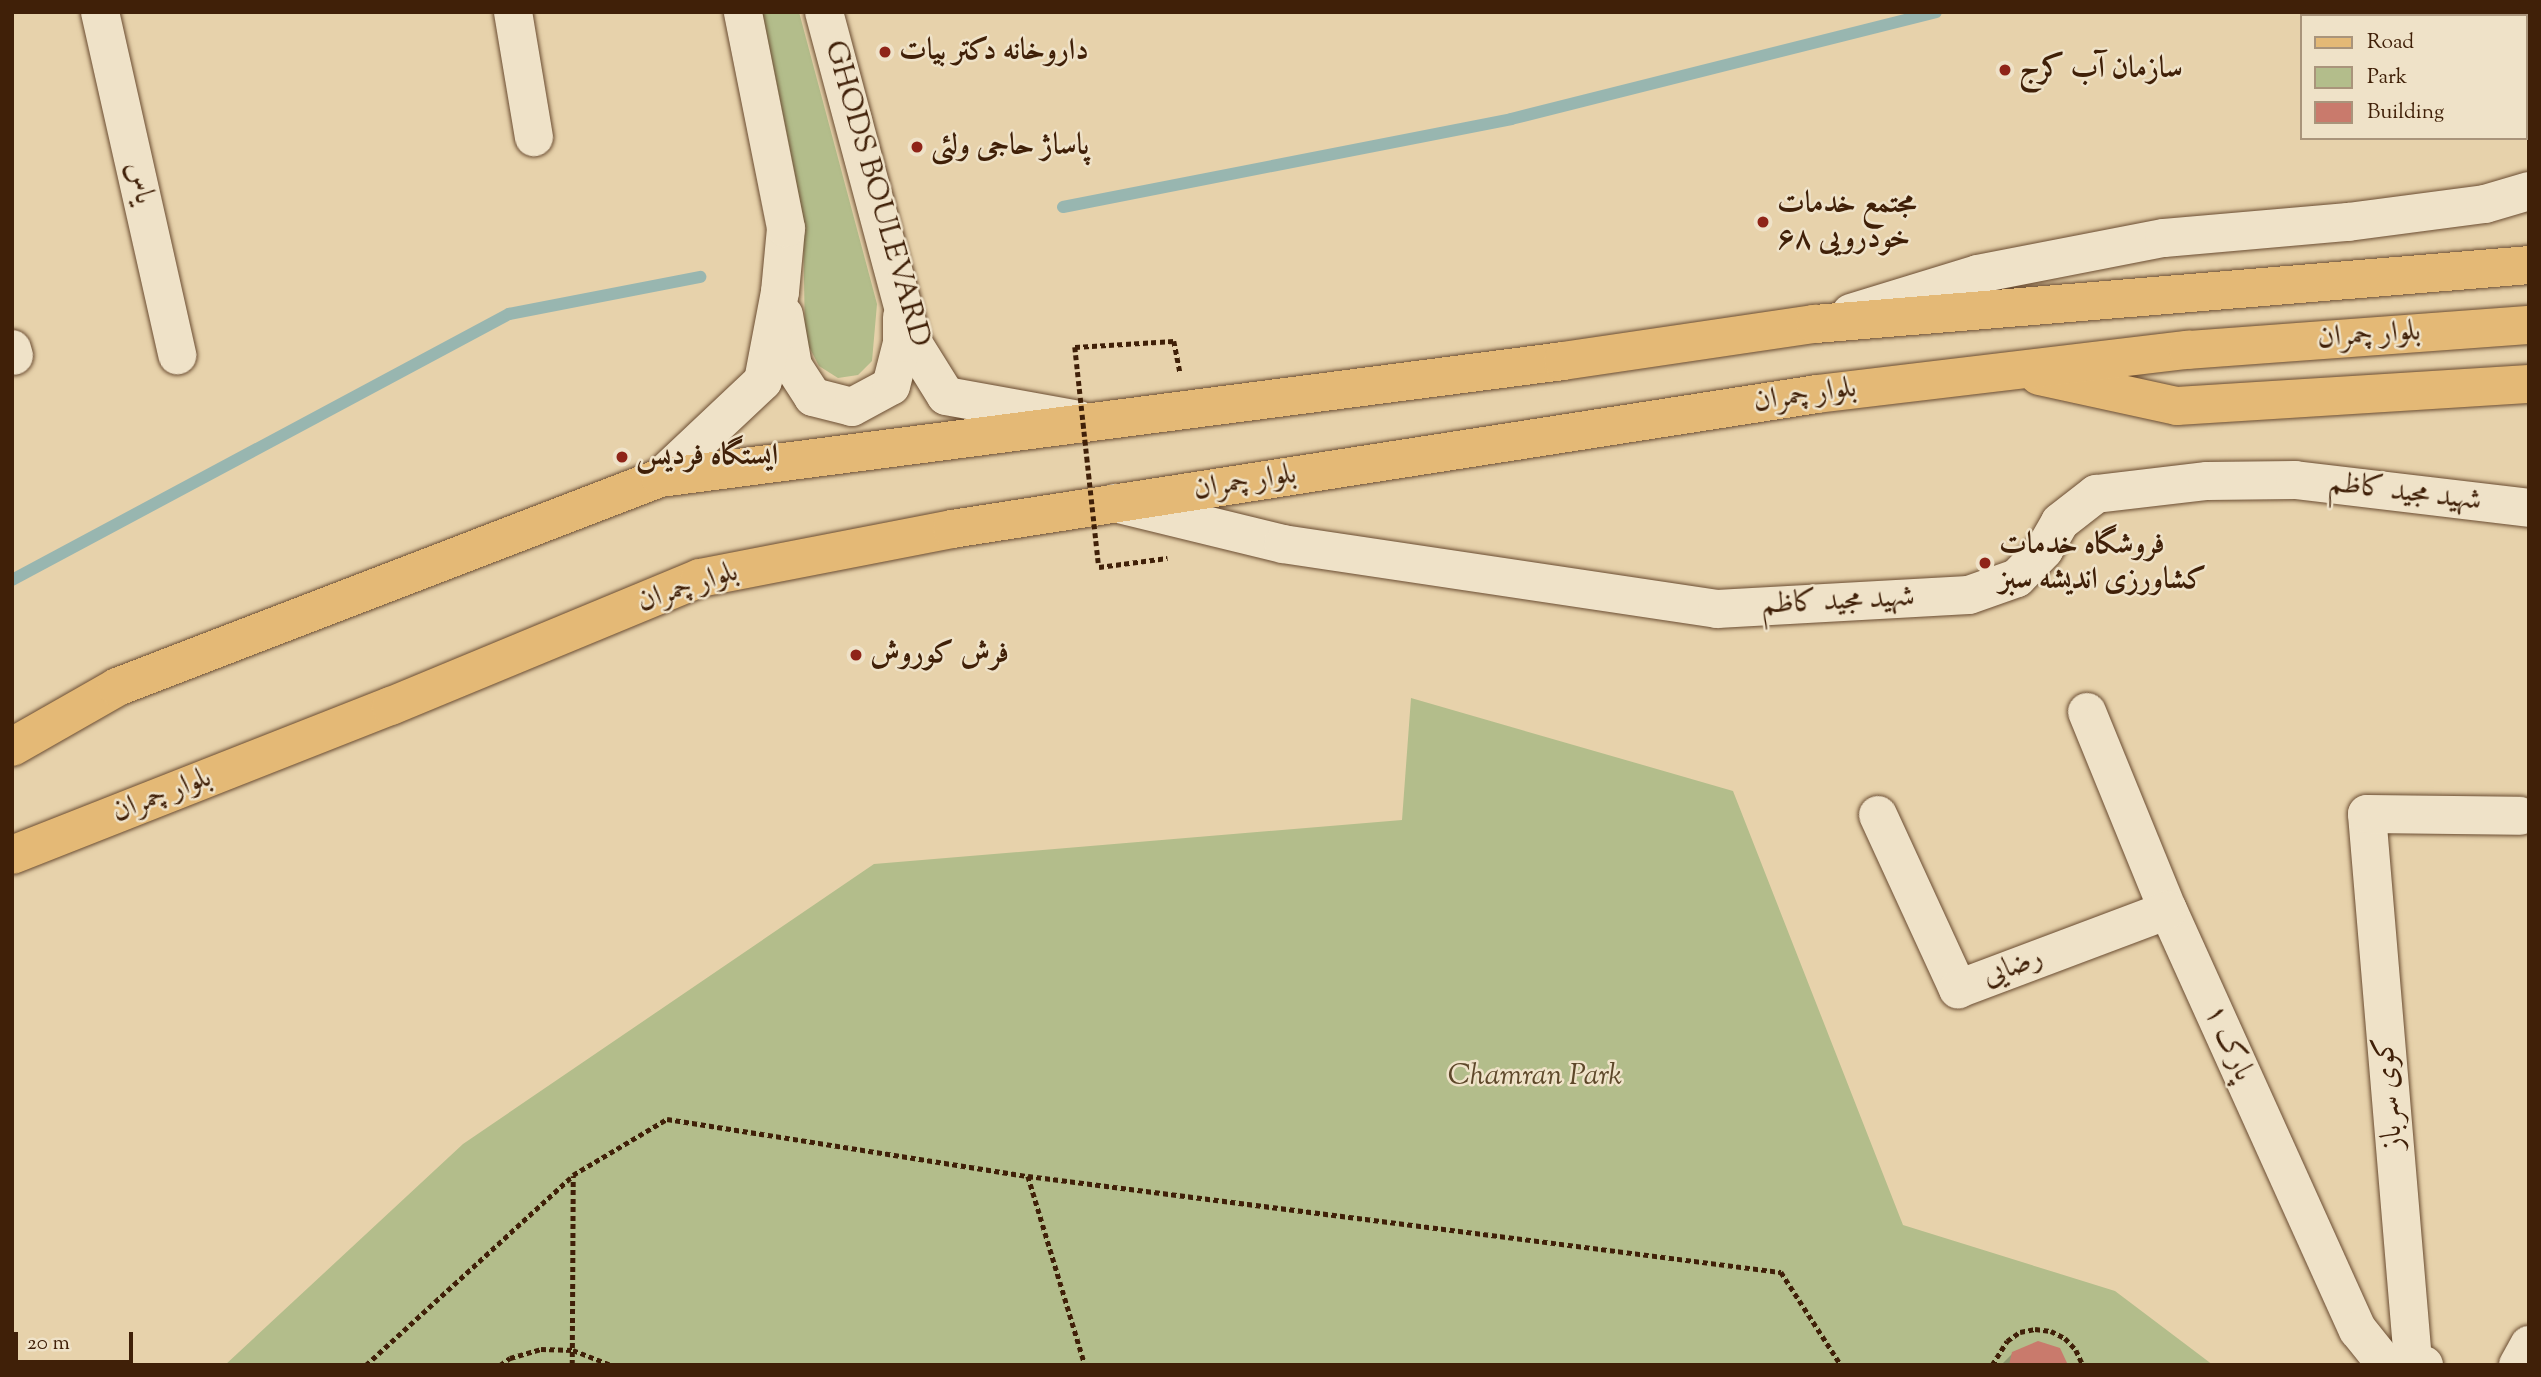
<!DOCTYPE html>
<html>
<head>
<meta charset="utf-8">
<style>
	body { margin:0 }
	#map { position:relative; width:2541px; height:1377px; overflow:hidden; background:#e7d2ab; font-family:"Sorts Mill Goudy",Amiri,serif }
	div>[style] { position:absolute }
	.green>* { inset:0; background:#b3bd8b }
	.shadow>* { inset:0; background:#0003 }
	.stream>* { height:12px; margin:-6px; padding:0 6px; transform-origin:6px; border-radius:6px; background:#98b6b0 }
	.building>* { inset:0; background:#c97a6c }
	.path>* { height:4.5px; margin-top:-2.25px; transform-origin:0; background:repeating-linear-gradient(90deg,#402008 0 5px,transparent 0 8.5px) }
	.roads { filter:drop-shadow(0 0 2px #6a4c31) drop-shadow(0 0 2px #6a4c31) }
	.minor>* { height:38px; margin:-19px; padding:0 19px; transform-origin:19px; border-radius:19px; background:#efe2c8 }
	.secondary>* { height:38px; margin:-19px; padding:0 19px; transform-origin:19px; border-radius:19px; background:#efe2c8 }
	.primary>* { height:38px; margin:-19px; padding:0 19px; transform-origin:19px; border-radius:19px; background:#e4b976 }
	.path-bridge>* { height:4.5px; margin-top:-2.25px; transform-origin:0; background:repeating-linear-gradient(90deg,#402008 0 5px,transparent 0 8.5px) }
	.dots>* { width:19px; height:19px; translate:-50% -50%; box-sizing:border-box; border:4px solid #efe2c8; border-radius:50% }
	span { translate:-50% -50%; white-space:nowrap; text-align:center; line-height:1.15; -webkit-text-stroke:5px #efe2c8; paint-order:stroke }
	.poi-label { font-size:30px; color:#402008; font-weight:700 }
	.left { translate:0 -50%; text-align:left }
	.street-label { font-size:30px; color:#402008 }
	.park-label { font-size:30px; color:#5d4729; font-style:italic }
	.frame { position:absolute; inset:0; border:14px solid #402008; pointer-events:none }
	.legend { position:absolute; left:2300px; top:14px; width:228px; height:126px; box-sizing:border-box; background:#efe2c8; border:2px solid #a9947b; margin:0; padding:9px 12px; list-style:none; font-size:21px; color:#402008 }
	.legend li { display:flex; align-items:center; gap:14px; height:35px }
	.legend b { width:35px; border:2px solid #a9947b }
	.scale { position:absolute; left:14px; top:1332px; width:119px; height:32px; box-sizing:border-box; border:4px solid #402008; border-top:0; padding-left:9px; font-size:21px; line-height:24px; white-space:nowrap; color:#402008; -webkit-text-stroke:5px #efe2c8; paint-order:stroke }
</style>
</head>
<body>
<div id="map">
	<div class="green">
		<div style="clip-path:polygon(757px 12px,799px 12px,877px 304px,872px 361px,858px 375px,838px 378px,819px 366px,805px 339px,803px 217px)"></div>
		<div style="clip-path:polygon(1411px 698px,1733px 791px,1903px 1225px,2115px 1291px,2213px 1365px,225px 1365px,463px 1144px,874px 864px,1402px 820px)"></div>
	</div>
	<div class="shadow">
		<div style="clip-path:polygon(2013px 1353px,2067px 1365px,2001px 1365px)"></div>
	</div>
	<div class="stream">
		<div style="left:1063px;top:207px;width:457px;rotate:-11.1deg"></div>
		<div style="left:1511px;top:119px;width:438px;rotate:-14.1deg"></div>
		<div style="left:12px;top:580px;width:564px;rotate:-28.16deg"></div>
		<div style="left:509px;top:314px;width:195px;rotate:-11deg"></div>
	</div>
	<div class="building">
		<div style="clip-path:polygon(2038px 1341px,2060px 1348px,2068px 1365px,2009px 1365px,2012px 1352px)"></div>
	</div>
	<div class="path">
		<div style="left:1075px;top:347px;width:99px;rotate:-3.5deg"></div>
		<div style="left:1174px;top:341px;width:33px;rotate:79deg"></div>
		<div style="left:1099px;top:567px;width:69px;rotate:-7.5deg"></div>
		<div style="left:1028px;top:1176px;width:197px;rotate:73.2deg"></div>
		<div style="left:366px;top:1365px;width:281px;rotate:-42.5deg"></div>
		<div style="left:573px;top:1175px;width:109px;rotate:-30.8deg"></div>
		<div style="left:667px;top:1119px;width:365px;rotate:9deg"></div>
		<div style="left:1028px;top:1176px;width:759px;rotate:7.27deg"></div>
		<div style="left:1781px;top:1272px;width:111px;rotate:57.2deg"></div>
		<div style="left:500px;top:1365px;width:12px;rotate:-35deg"></div>
		<div style="left:510px;top:1358px;width:32px;rotate:-16deg"></div>
		<div style="left:541px;top:1349px;width:32px;rotate:2deg"></div>
		<div style="left:573px;top:1350px;width:41px;rotate:21.5deg"></div>
		<div style="left:572px;top:1365px;width:189px;rotate:-89.7deg"></div>
		<div style="left:1992px;top:1365px;width:28px;rotate:-58deg"></div>
		<div style="left:2007px;top:1341px;width:16px;rotate:-35deg"></div>
		<div style="left:2020px;top:1332px;width:15px;rotate:-11deg"></div>
		<div style="left:2035px;top:1329px;width:16px;rotate:7deg"></div>
		<div style="left:2051px;top:1331px;width:16px;rotate:27deg"></div>
		<div style="left:2065px;top:1338px;width:16px;rotate:47deg"></div>
		<div style="left:2076px;top:1350px;width:17px;rotate:65deg"></div>
	</div>
	<div class="roads">
		<div class="minor">
			<div style="left:100px;top:12px;width:352px;rotate:77.3deg"></div>
			<div style="left:513px;top:12px;width:127px;rotate:80.5deg"></div>
			<div style="left:12px;top:349px;width:7px;rotate:74deg"></div>
			<div style="left:1115px;top:503px;width:173px;rotate:13.7deg"></div>
			<div style="left:1283px;top:544px;width:439px;rotate:8.5deg"></div>
			<div style="left:1717px;top:609px;width:252px;rotate:-3.2deg"></div>
			<div style="left:1969px;top:595px;width:51px;rotate:-19.5deg"></div>
			<div style="left:2017px;top:578px;width:39px;rotate:-46deg"></div>
			<div style="left:2044px;top:550px;width:32px;rotate:-60deg"></div>
			<div style="left:2060px;top:522px;width:46px;rotate:-37.9deg"></div>
			<div style="left:2096px;top:494px;width:112px;rotate:-6.7deg"></div>
			<div style="left:2207px;top:481px;width:88px;rotate:-0.7deg"></div>
			<div style="left:2295px;top:480px;width:236px;rotate:6.8deg"></div>
			<div style="left:2087px;top:712px;width:214px;rotate:67.8deg"></div>
			<div style="left:2168px;top:910px;width:461px;rotate:65.7deg"></div>
			<div style="left:2358px;top:1330px;width:45px;rotate:51.3deg"></div>
			<div style="left:1878px;top:815px;width:192px;rotate:65.3deg"></div>
			<div style="left:1958px;top:989px;width:224px;rotate:-20.6deg"></div>
			<div style="left:2424px;top:1365px;width:12px;rotate:-160deg"></div>
			<div style="left:2413px;top:1361px;width:549px;rotate:-94.81deg"></div>
			<div style="left:2367px;top:814px;width:153px;rotate:0.7deg"></div>
			<div style="left:2518px;top:1365px;width:23px;rotate:-61deg"></div>
		</div>
		<div class="secondary">
			<div style="left:824px;top:12px;width:343px;rotate:75deg"></div>
			<div style="left:913px;top:343px;width:62px;rotate:58.1deg"></div>
			<div style="left:946px;top:396px;width:135px;rotate:10.2deg"></div>
			<div style="left:1851px;top:313px;width:133px;rotate:-17.1deg"></div>
			<div style="left:1978px;top:274px;width:189px;rotate:-11deg"></div>
			<div style="left:2164px;top:238px;width:185px;rotate:-5deg"></div>
			<div style="left:2348px;top:222px;width:138px;rotate:-7.5deg"></div>
			<div style="left:2485px;top:204px;width:46px;rotate:-16.5deg"></div>
			<div style="left:784px;top:315px;width:52px;rotate:80deg"></div>
			<div style="left:793px;top:366px;width:37px;rotate:57deg"></div>
			<div style="left:813px;top:397px;width:40px;rotate:14.4deg"></div>
			<div style="left:852px;top:407px;width:44px;rotate:-28.3deg"></div>
			<div style="left:891px;top:386px;width:44px;rotate:-75.7deg"></div>
			<div style="left:902px;top:343px;width:26px;rotate:-90deg"></div>
			<div style="left:660px;top:478px;width:141px;rotate:-43.3deg"></div>
			<div style="left:763px;top:381px;width:91px;rotate:-79.2deg"></div>
			<div style="left:780px;top:292px;width:64px;rotate:-84.6deg"></div>
			<div style="left:786px;top:228px;width:220px;rotate:-101.3deg"></div>
		</div>
		<div class="primary">
			<div style="left:2039px;top:376px;width:141px;rotate:12.3deg"></div>
			<div style="left:2177px;top:406px;width:353px;rotate:-3.6deg"></div>
			<div style="left:12px;top:747px;width:121px;rotate:-29.7deg"></div>
			<div style="left:117px;top:687px;width:582px;rotate:-21.05deg"></div>
			<div style="left:660px;top:478px;width:911px;rotate:-7.38deg"></div>
			<div style="left:1563px;top:361px;width:255px;rotate:-8.4deg"></div>
			<div style="left:1815px;top:324px;width:716px;rotate:-4.72deg"></div>
			<div style="left:12px;top:855px;width:407px;rotate:-21.5deg"></div>
			<div style="left:391px;top:706px;width:334px;rotate:-22.5deg"></div>
			<div style="left:700px;top:578px;width:257px;rotate:-11deg"></div>
			<div style="left:952px;top:529px;width:875px;rotate:-8.87deg"></div>
			<div style="left:1817px;top:394px;width:374px;rotate:-6.8deg"></div>
			<div style="left:2188px;top:350px;width:342px;rotate:-4.2deg"></div>
		</div>
	</div>
	<div class="path-bridge">
		<div style="left:1075px;top:347px;width:221px;rotate:83.8deg"></div>
	</div>
	<div class="dots">
		<div style="left:885px;top:52px;background:#8f2418"></div>
		<div style="left:2005px;top:70px;background:#8f2418"></div>
		<div style="left:917px;top:147px;background:#8f2418"></div>
		<div style="left:1763px;top:222px;background:#8f2418"></div>
		<div style="left:622px;top:457px;background:#8f2418"></div>
		<div style="left:1985px;top:563px;background:#8f2418"></div>
		<div style="left:856px;top:655px;background:#8f2418"></div>
	</div>
	<div class="poi-label">
		<span class="left" style="left:899px;top:52px">داروخانه دکتر بیات</span>
		<span class="left" style="left:2019px;top:70px">سازمان آب کرج</span>
		<span class="left" style="left:931px;top:147px">پاساژ حاجی ولئی</span>
		<span class="left" style="left:1777px;top:222px">مجتمع خدمات<br>خودرویی ۶۸</span>
		<span class="left" style="left:636px;top:457px">ایستگاه فردیس</span>
		<span class="left" style="left:1999px;top:563px">فروشگاه خدمات<br>کشاورزی اندیشه سبز</span>
		<span class="left" style="left:870px;top:655px">فرش کوروش</span>
	</div>
	<div class="street-label">
		<span style="left:139px;top:183px;rotate:77deg">یاس</span>
		<span style="left:876px;top:194px;rotate:74deg">GHODS BOULEVARD</span>
		<span style="left:2369px;top:336px;rotate:-4deg">بلوار چمران</span>
		<span style="left:1805px;top:396px;rotate:-8deg">بلوار چمران</span>
		<span style="left:1245px;top:483px;rotate:-9deg">بلوار چمران</span>
		<span style="left:2405px;top:493px;rotate:7deg">شهید مجید کاظم</span>
		<span style="left:688px;top:588px;rotate:-18deg">بلوار چمران</span>
		<span style="left:1838px;top:602px;rotate:-3deg">شهید مجید کاظم</span>
		<span style="left:162px;top:796px;rotate:-21deg">بلوار چمران</span>
		<span style="left:2013px;top:968px;rotate:-21deg">رضایی</span>
		<span style="left:2228px;top:1043px;rotate:66deg">پارک ۱</span>
		<span style="left:2390px;top:1093px;rotate:-95deg">کوی سرباز</span>
	</div>
	<div class="park-label">
		<span style="left:1535px;top:1077px">Chamran Park</span>
	</div>
	<div class="frame"></div>
	<ul class="legend">
	<li><b style="height:9px;background:#e4b976"></b>Road</li>
	<li><b style="height:19px;background:#b3bd8b"></b>Park</li>
	<li><b style="height:19px;background:#c97a6c"></b>Building</li>
	</ul>
	<div class="scale">20 m</div>
</div>
</body>
</html>
